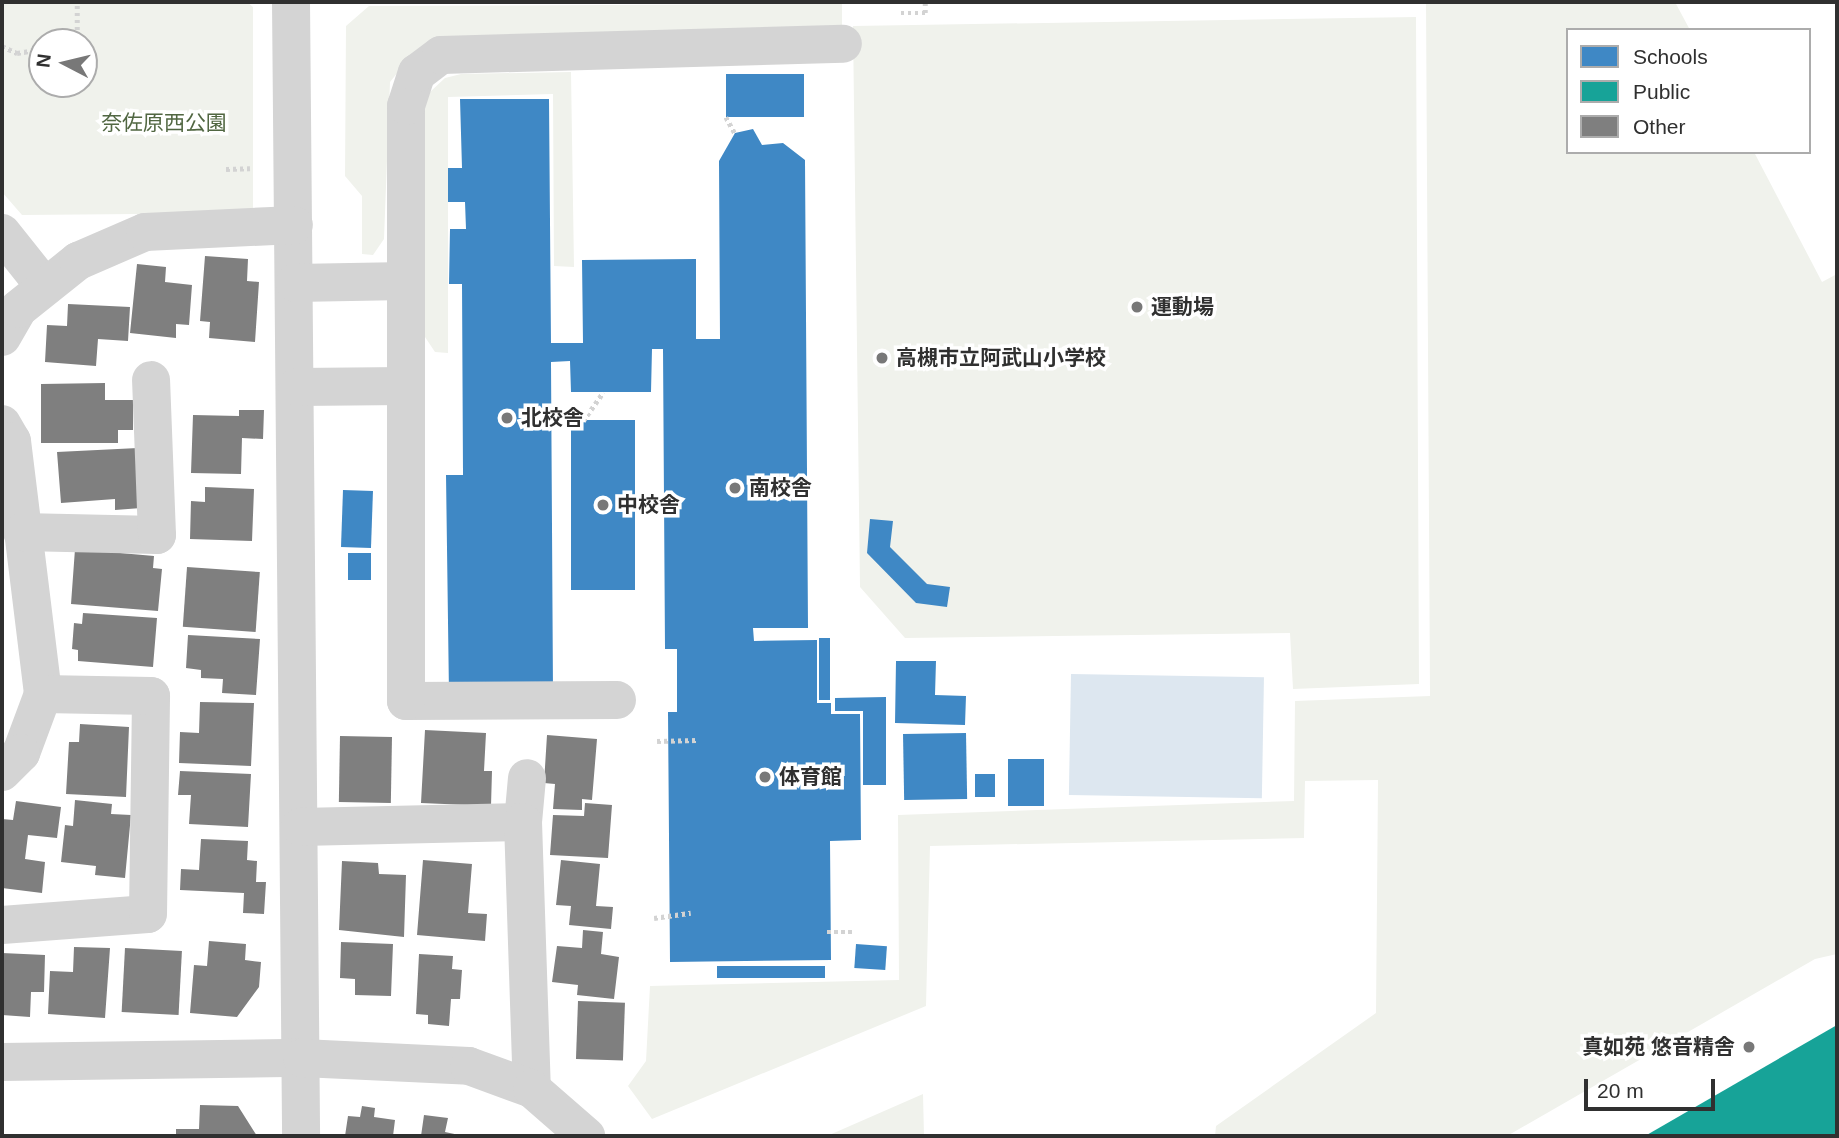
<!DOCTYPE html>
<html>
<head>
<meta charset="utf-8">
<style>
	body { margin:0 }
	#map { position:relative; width:1839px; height:1138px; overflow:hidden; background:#fff; font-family:Arial,"Noto Sans JP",sans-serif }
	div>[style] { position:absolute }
	.green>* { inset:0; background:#f0f2ec }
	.water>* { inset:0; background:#dde7f0; transform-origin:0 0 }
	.schools>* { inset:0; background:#3f88c5; transform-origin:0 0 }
	.public>* { inset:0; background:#17a398 }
	.building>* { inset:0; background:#7f7f7f; transform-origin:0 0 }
	.path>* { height:4.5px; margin-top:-2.25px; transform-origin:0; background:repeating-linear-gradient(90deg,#d3d3d3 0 3.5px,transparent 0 7px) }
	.minor>* { height:38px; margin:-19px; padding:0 19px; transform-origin:19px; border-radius:19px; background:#d4d4d4 }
	.dots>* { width:19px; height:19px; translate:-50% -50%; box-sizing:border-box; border:4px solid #fff; border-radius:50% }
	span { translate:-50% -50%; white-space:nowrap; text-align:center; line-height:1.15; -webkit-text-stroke:7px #fff; paint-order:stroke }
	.park-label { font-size:21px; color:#516742 }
	.poi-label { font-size:21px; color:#303030; font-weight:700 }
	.left { translate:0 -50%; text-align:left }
	.right { translate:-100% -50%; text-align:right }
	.frame { position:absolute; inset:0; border:4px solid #303030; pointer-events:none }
	.legend { position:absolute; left:1566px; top:28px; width:245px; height:126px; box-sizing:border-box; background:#fff; border:2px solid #acacac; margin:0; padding:9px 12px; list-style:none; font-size:21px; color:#303030 }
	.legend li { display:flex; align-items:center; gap:14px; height:35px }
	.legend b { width:35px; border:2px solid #acacac }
	.north { position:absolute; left:28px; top:28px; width:70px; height:70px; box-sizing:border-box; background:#fff; border:2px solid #acacac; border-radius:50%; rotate:277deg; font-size:19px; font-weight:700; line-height:28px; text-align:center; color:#303030 }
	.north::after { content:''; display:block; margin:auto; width:24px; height:32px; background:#787878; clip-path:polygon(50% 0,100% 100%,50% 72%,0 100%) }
	.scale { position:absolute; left:1584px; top:1079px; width:131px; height:32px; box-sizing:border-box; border:4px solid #303030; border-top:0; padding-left:9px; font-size:21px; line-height:24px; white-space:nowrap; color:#303030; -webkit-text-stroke:5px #fff; paint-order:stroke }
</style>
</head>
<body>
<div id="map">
	<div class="green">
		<div style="clip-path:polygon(evenodd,2px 2px,247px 2px,253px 7px,253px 213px,22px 215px,2px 192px,2px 2px,42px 42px,84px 42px,84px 84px,42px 84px,42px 42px)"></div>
		<div style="clip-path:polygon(1426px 2px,1675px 2px,1690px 30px,1568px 30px,1568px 152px,1754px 152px,1822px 282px,1837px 274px,1837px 954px,1815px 959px,1507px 1136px,1215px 1136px,1216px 1126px,1376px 1013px,1378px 780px,1305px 781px,1304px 838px,930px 846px,926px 1006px,652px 1119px,628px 1086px,646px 1061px,650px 986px,899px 980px,898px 815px,1294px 801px,1295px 701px,1430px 696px)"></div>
		<div style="clip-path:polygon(842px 4px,842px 29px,411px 56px,390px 82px,384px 239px,373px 255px,362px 254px,362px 196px,345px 176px,346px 26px,369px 6px)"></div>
		<div style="clip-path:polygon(1416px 17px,1419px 684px,1293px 689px,1290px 633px,905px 638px,860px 587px,853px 26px)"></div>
		<div style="clip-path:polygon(571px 72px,574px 267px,554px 266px,553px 94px,448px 97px,448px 353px,435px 352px,425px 337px,423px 110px,430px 92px,445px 78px,461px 74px)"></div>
		<div style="clip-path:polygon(923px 1094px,924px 1136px,827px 1136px)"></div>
	</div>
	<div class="water">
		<div style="left:1071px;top:674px;width:193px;height:121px;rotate:1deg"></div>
	</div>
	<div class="schools">
		<div style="left:726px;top:74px;width:78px;height:43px"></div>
		<div style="clip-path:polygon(460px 99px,549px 99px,551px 343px,583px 343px,582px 260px,696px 259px,696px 339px,720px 339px,719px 161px,735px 133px,753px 129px,762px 145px,783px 143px,805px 160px,808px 628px,753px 628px,754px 641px,817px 640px,817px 703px,831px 703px,831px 714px,860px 714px,861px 840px,830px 841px,831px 960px,670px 962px,668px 712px,677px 712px,677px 649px,665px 649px,663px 349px,652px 349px,651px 392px,571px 392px,570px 361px,551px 362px,553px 692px,449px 695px,446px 475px,463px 475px,462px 284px,449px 284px,450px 229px,466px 229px,465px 202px,448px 202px,448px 168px,462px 168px)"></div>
		<div style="left:571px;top:420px;width:64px;height:170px"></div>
		<div style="left:343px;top:490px;width:30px;height:57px;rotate:2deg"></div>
		<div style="clip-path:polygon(870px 519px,893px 521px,890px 547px,927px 584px,950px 587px,947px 607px,916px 603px,867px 553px)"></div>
		<div style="left:348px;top:553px;width:23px;height:27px"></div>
		<div style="left:819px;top:638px;width:11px;height:62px"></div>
		<div style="clip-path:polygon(896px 661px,936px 661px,935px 695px,966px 696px,965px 725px,895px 723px)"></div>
		<div style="clip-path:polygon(886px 697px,886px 785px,863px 785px,863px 711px,835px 711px,835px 698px)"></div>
		<div style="left:966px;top:733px;width:66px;height:63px;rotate:89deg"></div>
		<div style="left:1008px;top:759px;width:36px;height:47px"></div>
		<div style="left:975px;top:774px;width:20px;height:23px"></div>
		<div style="left:856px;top:944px;width:31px;height:24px;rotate:4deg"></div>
		<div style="left:825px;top:966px;width:12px;height:108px;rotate:90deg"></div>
	</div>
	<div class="public">
		<div style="clip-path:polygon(1837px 1025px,1837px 1136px,1645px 1136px)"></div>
	</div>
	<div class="building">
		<div style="clip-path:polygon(205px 256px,248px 259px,247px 281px,259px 282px,255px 342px,209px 338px,210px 322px,200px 321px)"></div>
		<div style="clip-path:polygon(137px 264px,166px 267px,165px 282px,192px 285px,189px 325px,176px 324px,176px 338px,130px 333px)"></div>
		<div style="clip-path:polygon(68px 304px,130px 307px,128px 341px,98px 339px,96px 366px,45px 362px,47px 325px,67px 326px)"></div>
		<div style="clip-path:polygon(105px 383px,105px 400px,133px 400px,133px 430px,118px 430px,118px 443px,41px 443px,41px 384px)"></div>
		<div style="clip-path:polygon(239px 410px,264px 410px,263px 439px,242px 438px,241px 474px,191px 473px,193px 415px,239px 416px)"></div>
		<div style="clip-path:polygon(138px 448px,141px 508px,115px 510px,115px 499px,61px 503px,57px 452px)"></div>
		<div style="clip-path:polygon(205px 487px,254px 489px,252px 541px,190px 539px,191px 501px,205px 502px)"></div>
		<div style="clip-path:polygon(75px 549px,154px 556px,153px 568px,162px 569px,158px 611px,71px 604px)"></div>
		<div style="left:187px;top:567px;width:73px;height:60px;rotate:4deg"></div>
		<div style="clip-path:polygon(83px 613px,157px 618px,153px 667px,78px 661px,78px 650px,72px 649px,74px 623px,82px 624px)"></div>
		<div style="clip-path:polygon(188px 635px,260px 639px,256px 695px,222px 693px,223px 679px,201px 678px,201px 670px,186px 668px)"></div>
		<div style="clip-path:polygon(200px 702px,254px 703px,251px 766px,179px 763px,180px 732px,199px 733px)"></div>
		<div style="clip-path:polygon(80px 724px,129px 727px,126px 797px,66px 794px,69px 742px,79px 742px)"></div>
		<div style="clip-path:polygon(425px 730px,486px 733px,484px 771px,492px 771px,491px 806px,421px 803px)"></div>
		<div style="clip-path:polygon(547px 735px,597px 739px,592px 800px,582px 799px,582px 810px,553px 809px,555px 784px,544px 783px)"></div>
		<div style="left:340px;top:736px;width:52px;height:66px;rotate:1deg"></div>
		<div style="clip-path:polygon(180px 771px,251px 774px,248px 827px,189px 824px,191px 795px,178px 795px)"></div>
		<div style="clip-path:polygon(75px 800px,112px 804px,111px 814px,131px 815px,125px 878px,95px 875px,96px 866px,61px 862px,65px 825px,73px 826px)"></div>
		<div style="clip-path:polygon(16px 801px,61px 807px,57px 838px,28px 835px,25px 859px,45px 862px,42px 893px,2px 888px,2px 819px,13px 820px)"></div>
		<div style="clip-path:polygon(585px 803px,612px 805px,608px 858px,550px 855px,553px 815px,584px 816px)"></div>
		<div style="clip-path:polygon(201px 839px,248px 841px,247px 860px,257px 861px,256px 882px,266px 882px,264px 914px,243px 913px,244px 893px,180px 890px,181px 869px,199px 870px)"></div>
		<div style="clip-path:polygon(423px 860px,472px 864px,468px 913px,487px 914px,485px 941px,417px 935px)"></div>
		<div style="clip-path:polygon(561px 860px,600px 864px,596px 906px,613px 907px,611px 929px,569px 925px,571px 906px,556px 905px)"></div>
		<div style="clip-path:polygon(342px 861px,378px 863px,379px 874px,406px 875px,404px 937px,339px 930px)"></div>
		<div style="clip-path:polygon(583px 930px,603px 932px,601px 954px,619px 957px,614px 999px,577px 995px,578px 985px,552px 982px,557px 946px,582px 948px)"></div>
		<div style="clip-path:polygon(209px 941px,246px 944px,245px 960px,261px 962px,259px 987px,237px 1017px,190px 1013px,194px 965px,207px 966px)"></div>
		<div style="clip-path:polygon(341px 942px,393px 944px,391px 996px,355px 995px,355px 979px,340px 978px)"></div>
		<div style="clip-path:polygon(74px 947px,110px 948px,105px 1018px,48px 1014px,50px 971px,73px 972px)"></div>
		<div style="left:125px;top:948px;width:57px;height:64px;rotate:3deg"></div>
		<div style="clip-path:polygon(2px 953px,45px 955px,44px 992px,31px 992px,30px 1017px,2px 1015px)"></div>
		<div style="clip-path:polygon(419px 954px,453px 956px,452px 969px,462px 970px,460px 999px,451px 999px,449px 1026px,428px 1024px,428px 1015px,416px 1014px)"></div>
		<div style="left:578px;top:1001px;width:47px;height:58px;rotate:2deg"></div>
		<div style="clip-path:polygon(200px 1105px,238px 1106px,257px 1136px,176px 1136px,176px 1129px,199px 1129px)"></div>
		<div style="clip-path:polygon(362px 1106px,375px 1108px,374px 1117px,395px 1120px,393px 1136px,345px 1136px,348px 1116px,360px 1117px)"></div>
		<div style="clip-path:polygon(424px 1115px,448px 1118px,445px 1132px,464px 1136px,421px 1136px)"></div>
	</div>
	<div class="path">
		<div style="left:901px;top:13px;width:24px"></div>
		<div style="left:925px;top:13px;width:11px;rotate:-90deg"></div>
		<div style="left:62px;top:42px;width:19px;rotate:-39deg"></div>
		<div style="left:77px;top:30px;width:28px;rotate:-90deg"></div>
		<div style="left:2px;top:46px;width:17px;rotate:25deg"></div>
		<div style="left:17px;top:53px;width:25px;rotate:-9deg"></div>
		<div style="left:726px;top:117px;width:18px;rotate:61deg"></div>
		<div style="left:226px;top:169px;width:24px;rotate:-2deg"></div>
		<div style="left:583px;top:421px;width:35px;rotate:-55deg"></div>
		<div style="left:657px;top:741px;width:40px;rotate:-1.4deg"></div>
		<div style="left:654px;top:918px;width:37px;rotate:-8deg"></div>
		<div style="left:827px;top:932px;width:25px"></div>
	</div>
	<div class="minor">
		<div style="left:291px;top:2px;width:1134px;rotate:89.49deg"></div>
		<div style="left:2px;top:233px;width:69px;rotate:51.5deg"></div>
		<div style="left:295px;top:283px;width:111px;rotate:-1deg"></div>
		<div style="left:2px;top:337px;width:32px;rotate:-60deg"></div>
		<div style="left:18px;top:309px;width:77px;rotate:-38.7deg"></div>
		<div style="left:78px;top:261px;width:73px;rotate:-23.4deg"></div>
		<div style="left:145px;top:232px;width:149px;rotate:-2.7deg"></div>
		<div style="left:297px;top:387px;width:108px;rotate:-0.5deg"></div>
		<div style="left:2px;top:424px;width:20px;rotate:60deg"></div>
		<div style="left:12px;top:441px;width:255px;rotate:83deg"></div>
		<div style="left:43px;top:694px;width:63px;rotate:110.4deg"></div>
		<div style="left:21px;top:753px;width:27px;rotate:135deg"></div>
		<div style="left:22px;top:532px;width:135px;rotate:1.3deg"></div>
		<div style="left:157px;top:535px;width:155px;rotate:-92.2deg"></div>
		<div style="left:617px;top:700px;width:211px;rotate:179.7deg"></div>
		<div style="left:406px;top:701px;width:595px;rotate:-90deg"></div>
		<div style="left:406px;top:106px;width:35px;rotate:-72deg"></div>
		<div style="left:417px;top:73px;width:30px;rotate:-37deg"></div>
		<div style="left:441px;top:55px;width:402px;rotate:-1.6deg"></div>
		<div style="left:523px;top:822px;width:44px;rotate:-84.8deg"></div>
		<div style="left:300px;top:827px;width:223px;rotate:-1.3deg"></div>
		<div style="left:523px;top:822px;width:267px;rotate:88.1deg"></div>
		<div style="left:2px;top:925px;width:146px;rotate:-4.3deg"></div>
		<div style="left:148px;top:914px;width:218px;rotate:-89.2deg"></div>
		<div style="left:151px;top:696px;width:108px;rotate:-178.9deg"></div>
		<div style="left:2px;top:1062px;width:300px;rotate:-0.8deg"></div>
		<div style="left:302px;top:1058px;width:167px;rotate:2.7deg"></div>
		<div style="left:469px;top:1066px;width:67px;rotate:20.1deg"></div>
		<div style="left:532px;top:1089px;width:72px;rotate:41deg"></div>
	</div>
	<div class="dots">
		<div style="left:1137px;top:307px;background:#787878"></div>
		<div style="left:882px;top:358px;background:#787878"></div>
		<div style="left:507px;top:418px;background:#787878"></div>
		<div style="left:735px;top:488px;background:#787878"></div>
		<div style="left:603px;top:505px;background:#787878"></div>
		<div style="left:765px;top:777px;background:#787878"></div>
		<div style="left:1749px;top:1047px;background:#787878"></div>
	</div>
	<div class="park-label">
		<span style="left:164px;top:123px">奈佐原西公園</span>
	</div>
	<div class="poi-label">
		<span class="left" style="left:1151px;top:307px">運動場</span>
		<span class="left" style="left:896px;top:358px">高槻市立阿武山小学校</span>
		<span class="left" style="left:521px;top:418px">北校舎</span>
		<span class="left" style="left:749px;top:488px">南校舎</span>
		<span class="left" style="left:617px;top:505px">中校舎</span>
		<span class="left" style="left:779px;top:777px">体育館</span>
		<span class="right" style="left:1735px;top:1047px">真如苑 悠音精舎</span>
	</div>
	<div class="frame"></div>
	<ul class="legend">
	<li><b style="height:19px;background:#3f88c5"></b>Schools</li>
	<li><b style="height:19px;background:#17a398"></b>Public</li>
	<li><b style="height:19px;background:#7f7f7f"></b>Other</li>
	</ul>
	<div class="north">N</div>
	<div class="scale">20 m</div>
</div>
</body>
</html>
